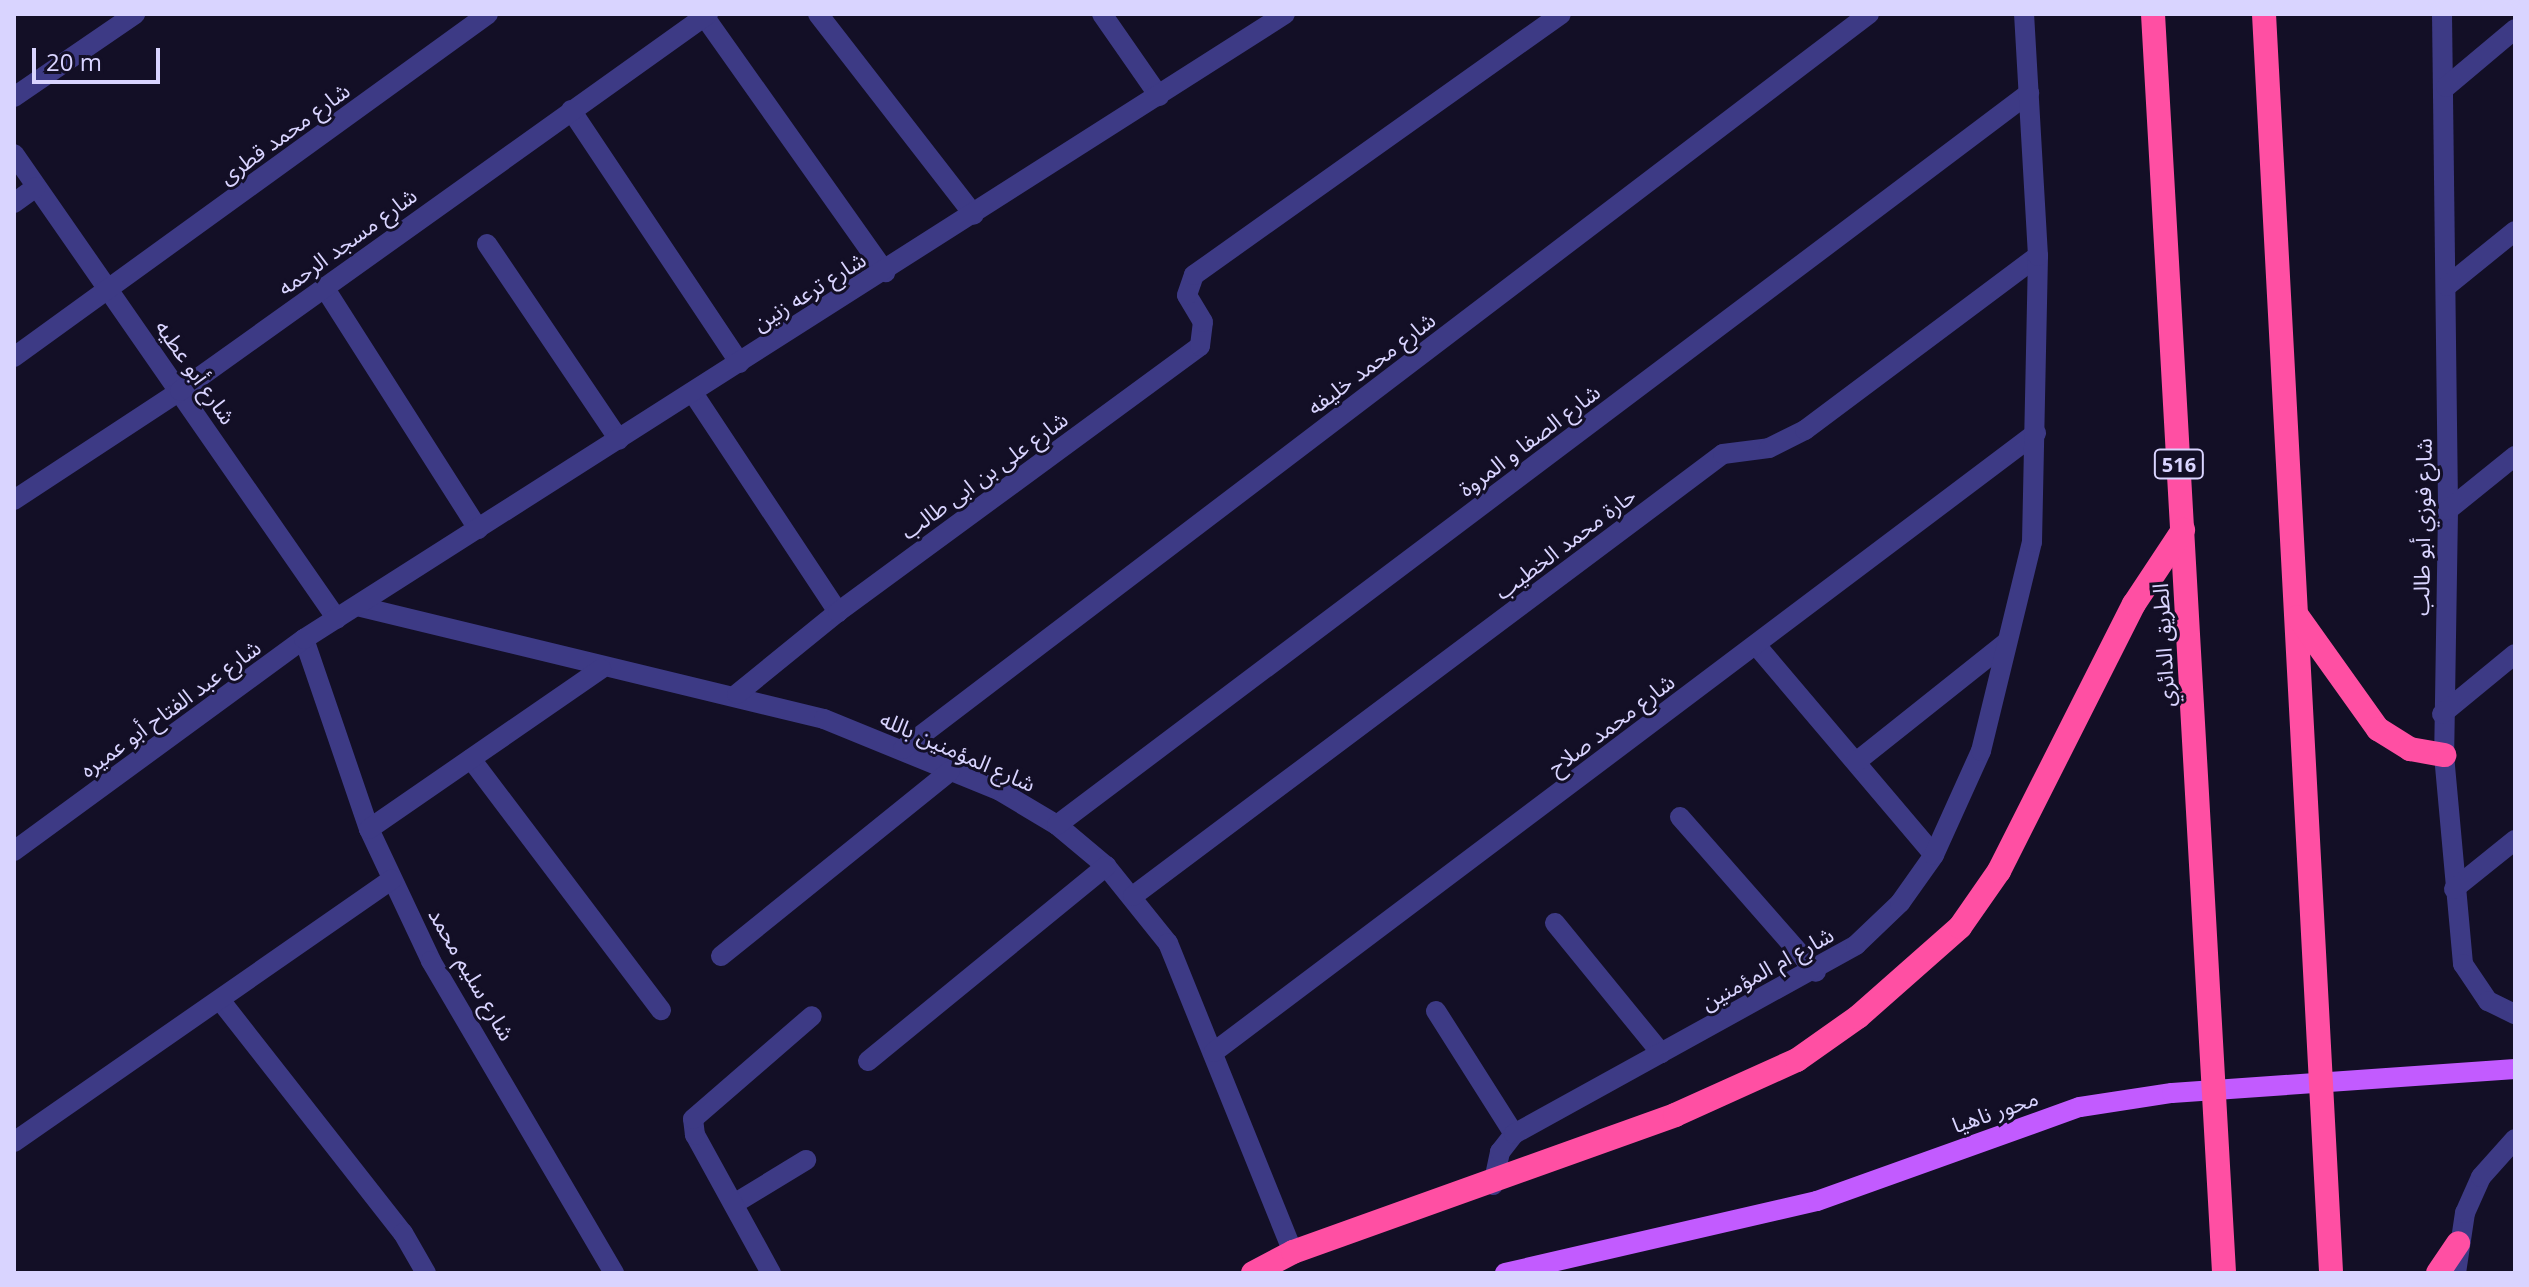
<!DOCTYPE html>
<html>
<head>
<meta charset="utf-8">
<style>
	body { margin:0 }
	#map { position:relative; width:2529px; height:1287px; overflow:hidden; background:#130f26; font-family:"Open Sans","Noto Sans Arabic",sans-serif }
	div>[style] { position:absolute }
	.minor>* { height:20px; margin:-10px; padding:0 10px; transform-origin:10px; border-radius:10px; background:#3d3a85 }
	.major>* { height:20px; margin:-10px; padding:0 10px; transform-origin:10px; border-radius:10px; background:#c25bff }
	.highway>* { height:24px; margin:-12px; padding:0 12px; transform-origin:12px; border-radius:12px; background:#ff4fa3 }
	span { translate:-50% -50%; white-space:nowrap; text-align:center; line-height:1.15; -webkit-text-stroke:6px #130f26; paint-order:stroke }
	.shield-label span { padding:2px 6px; background:#130f26; border:2px solid; border-radius:6px; -webkit-text-stroke-width:0 }
	.shield-label { font-size:20px; color:#d9d4ff; font-weight:700 }
	.street-label { font-size:22px; color:#d9d4ff }
	.frame { position:absolute; inset:0; border:16px solid #d9d4ff; pointer-events:none }
	.scale { position:absolute; left:32px; top:48px; width:128px; height:36px; box-sizing:border-box; border:4px solid #d9d4ff; border-top:0; padding-left:10px; font-size:24px; line-height:28px; white-space:nowrap; color:#d9d4ff; -webkit-text-stroke:6px #130f26; paint-order:stroke }
</style>
</head>
<body>
<div id="map">
	<div class="minor">
		<div style="left:818px;top:14px;width:254px;rotate:52.2deg"></div>
		<div style="left:1102px;top:14px;width:100px;rotate:55.2deg"></div>
		<div style="left:2442px;top:14px;width:496px;rotate:89.3deg"></div>
		<div style="left:2448px;top:510px;width:245px;rotate:90.9deg"></div>
		<div style="left:2444px;top:755px;width:210px;rotate:84.8deg"></div>
		<div style="left:2463px;top:964px;width:45px;rotate:56deg"></div>
		<div style="left:2488px;top:1001px;width:30px;rotate:26deg"></div>
		<div style="left:704px;top:16px;width:314px;rotate:54.7deg"></div>
		<div style="left:2446px;top:87px;width:90px;rotate:-40deg"></div>
		<div style="left:14px;top:97px;width:147px;rotate:-34.4deg"></div>
		<div style="left:571px;top:110px;width:304px;rotate:56.3deg"></div>
		<div style="left:14px;top:154px;width:566px;rotate:55.22deg"></div>
		<div style="left:14px;top:203px;width:27px;rotate:-36deg"></div>
		<div style="left:487px;top:244px;width:236px;rotate:56deg"></div>
		<div style="left:2447px;top:286px;width:87px;rotate:-39deg"></div>
		<div style="left:324px;top:287px;width:287px;rotate:57.5deg"></div>
		<div style="left:14px;top:357px;width:585px;rotate:-35.89deg"></div>
		<div style="left:693px;top:393px;width:263px;rotate:56.5deg"></div>
		<div style="left:14px;top:500px;width:199px;rotate:-33.3deg"></div>
		<div style="left:180px;top:391px;width:649px;rotate:-35.53deg"></div>
		<div style="left:2448px;top:510px;width:86px;rotate:-38.9deg"></div>
		<div style="left:357px;top:606px;width:480px;rotate:13.6deg"></div>
		<div style="left:824px;top:719px;width:190px;rotate:22.2deg"></div>
		<div style="left:1000px;top:791px;width:66px;rotate:30.8deg"></div>
		<div style="left:1057px;top:825px;width:64px;rotate:39.9deg"></div>
		<div style="left:1106px;top:866px;width:99px;rotate:51.2deg"></div>
		<div style="left:1168px;top:943px;width:333px;rotate:68deg"></div>
		<div style="left:304px;top:639px;width:201px;rotate:71.1deg"></div>
		<div style="left:369px;top:829px;width:146px;rotate:64.8deg"></div>
		<div style="left:431px;top:961px;width:362px;rotate:59.6deg"></div>
		<div style="left:1756px;top:645px;width:275px;rotate:49.7deg"></div>
		<div style="left:737px;top:694px;width:130px;rotate:-39.1deg"></div>
		<div style="left:838px;top:612px;width:449px;rotate:-36.3deg"></div>
		<div style="left:1200px;top:346px;width:24px;rotate:-83deg"></div>
		<div style="left:1203px;top:322px;width:31px;rotate:-121deg"></div>
		<div style="left:1187px;top:295px;width:21px;rotate:-71deg"></div>
		<div style="left:1194px;top:275px;width:450px;rotate:-35.4deg"></div>
		<div style="left:2442px;top:714px;width:94px;rotate:-39.4deg"></div>
		<div style="left:903px;top:749px;width:1214px;rotate:-37.27deg"></div>
		<div style="left:471px;top:759px;width:315px;rotate:52.9deg"></div>
		<div style="left:1856px;top:762px;width:193px;rotate:-38.5deg"></div>
		<div style="left:1680px;top:817px;width:206px;rotate:48.7deg"></div>
		<div style="left:1057px;top:825px;width:1217px;rotate:-36.98deg"></div>
		<div style="left:369px;top:829px;width:282px;rotate:-34.6deg"></div>
		<div style="left:14px;top:851px;width:359px;rotate:-36.2deg"></div>
		<div style="left:304px;top:639px;width:1163px;rotate:-32.5deg"></div>
		<div style="left:2454px;top:889px;width:78px;rotate:-38.8deg"></div>
		<div style="left:1133px;top:896px;width:737px;rotate:-36.84deg"></div>
		<div style="left:1723px;top:454px;width:46px;rotate:-7.4deg"></div>
		<div style="left:1769px;top:448px;width:40px;rotate:-26.6deg"></div>
		<div style="left:1805px;top:430px;width:291px;rotate:-36.8deg"></div>
		<div style="left:1555px;top:923px;width:168px;rotate:50.8deg"></div>
		<div style="left:721px;top:956px;width:294px;rotate:-38.9deg"></div>
		<div style="left:220px;top:1000px;width:296px;rotate:51.9deg"></div>
		<div style="left:403px;top:1233px;width:46px;rotate:60.1deg"></div>
		<div style="left:1436px;top:1011px;width:146px;rotate:57.6deg"></div>
		<div style="left:1214px;top:1052px;width:1029px;rotate:-36.98deg"></div>
		<div style="left:868px;top:1061px;width:308px;rotate:-39.3deg"></div>
		<div style="left:14px;top:1142px;width:460px;rotate:-34.8deg"></div>
		<div style="left:1493px;top:1185px;width:34px;rotate:-78deg"></div>
		<div style="left:1500px;top:1152px;width:23px;rotate:-52deg"></div>
		<div style="left:1514px;top:1134px;width:391px;rotate:-28.9deg"></div>
		<div style="left:1856px;top:945px;width:61px;rotate:-43.7deg"></div>
		<div style="left:1900px;top:903px;width:59px;rotate:-54.7deg"></div>
		<div style="left:1934px;top:855px;width:114px;rotate:-65.7deg"></div>
		<div style="left:1981px;top:751px;width:215px;rotate:-76.3deg"></div>
		<div style="left:2032px;top:542px;width:286px;rotate:-88.8deg"></div>
		<div style="left:2038px;top:256px;width:242px;rotate:-93.3deg"></div>
		<div style="left:737px;top:1202px;width:81px;rotate:-31.3deg"></div>
		<div style="left:771px;top:1273px;width:158px;rotate:-118.8deg"></div>
		<div style="left:695px;top:1135px;width:16px;rotate:-97deg"></div>
		<div style="left:693px;top:1119px;width:157px;rotate:-40.9deg"></div>
		<div style="left:2456px;top:1273px;width:61px;rotate:-81.5deg"></div>
		<div style="left:2465px;top:1213px;width:39px;rotate:-66deg"></div>
		<div style="left:2481px;top:1177px;width:51px;rotate:-48.2deg"></div>
	</div>
	<div class="major">
		<div style="left:1505px;top:1273px;width:320px;rotate:-13deg"></div>
		<div style="left:1817px;top:1201px;width:279px;rotate:-19.7deg"></div>
		<div style="left:2080px;top:1107px;width:93px;rotate:-8.7deg"></div>
		<div style="left:2172px;top:1093px;width:344px;rotate:-4deg"></div>
	</div>
	<div class="highway">
		<div style="left:2153px;top:14px;width:1261px;rotate:86.77deg"></div>
		<div style="left:2264px;top:14px;width:1261px;rotate:86.95deg"></div>
		<div style="left:2298px;top:617px;width:138px;rotate:54.5deg"></div>
		<div style="left:2378px;top:729px;width:38px;rotate:32deg"></div>
		<div style="left:2410px;top:749px;width:35px;rotate:10deg"></div>
		<div style="left:1253px;top:1273px;width:45px;rotate:-27.7deg"></div>
		<div style="left:1293px;top:1252px;width:406px;rotate:-19.7deg"></div>
		<div style="left:1675px;top:1115px;width:134px;rotate:-24.3deg"></div>
		<div style="left:1797px;top:1060px;width:75px;rotate:-35.2deg"></div>
		<div style="left:1858px;top:1017px;width:136px;rotate:-41.4deg"></div>
		<div style="left:1960px;top:927px;width:68px;rotate:-55.1deg"></div>
		<div style="left:1999px;top:871px;width:299px;rotate:-63.2deg"></div>
		<div style="left:2134px;top:604px;width:89px;rotate:-56.5deg"></div>
		<div style="left:2438px;top:1273px;width:36px;rotate:-56deg"></div>
	</div>
	<div class="shield-label">
		<span style="left:2179px;top:464px">516</span>
	</div>
	<div class="street-label">
		<span style="left:284px;top:133px;rotate:-36deg">شارع محمد قطرى</span>
		<span style="left:347px;top:241px;rotate:-36deg">شارع مسجد الرحمه</span>
		<span style="left:809px;top:291px;rotate:-32deg">شارع ترعه زنين</span>
		<span style="left:1371px;top:363px;rotate:-37deg">شارع محمد خليفه</span>
		<span style="left:196px;top:372px;rotate:55deg">شارع أبو عطيه</span>
		<span style="left:1529px;top:440px;rotate:-37deg">شارع الصفا و المروة</span>
		<span style="left:984px;top:475px;rotate:-36deg">شارع على بن ابى طالب</span>
		<span style="left:2422px;top:527px;rotate:-89deg">شارع فوزي أبو طالب</span>
		<span style="left:1565px;top:543px;rotate:-37deg">حارة محمد الخطيب</span>
		<span style="left:2163px;top:645px;rotate:-93deg">الطريق الدائري</span>
		<span style="left:170px;top:708px;rotate:-36deg">شارع عبد الفتاح أبو عميره</span>
		<span style="left:1611px;top:724px;rotate:-37deg">شارع محمد صلاح</span>
		<span style="left:958px;top:751px;rotate:24deg">شارع المؤمنين بالله</span>
		<span style="left:1767px;top:968px;rotate:-29deg">شارع ام المؤمنين</span>
		<span style="left:472px;top:974px;rotate:60deg">شارع سليم محمد</span>
		<span style="left:1995px;top:1111px;rotate:-19deg">محور ناهيا</span>
	</div>
	<div class="frame"></div>
	<div class="scale">20 m</div>
</div>
</body>
</html>
